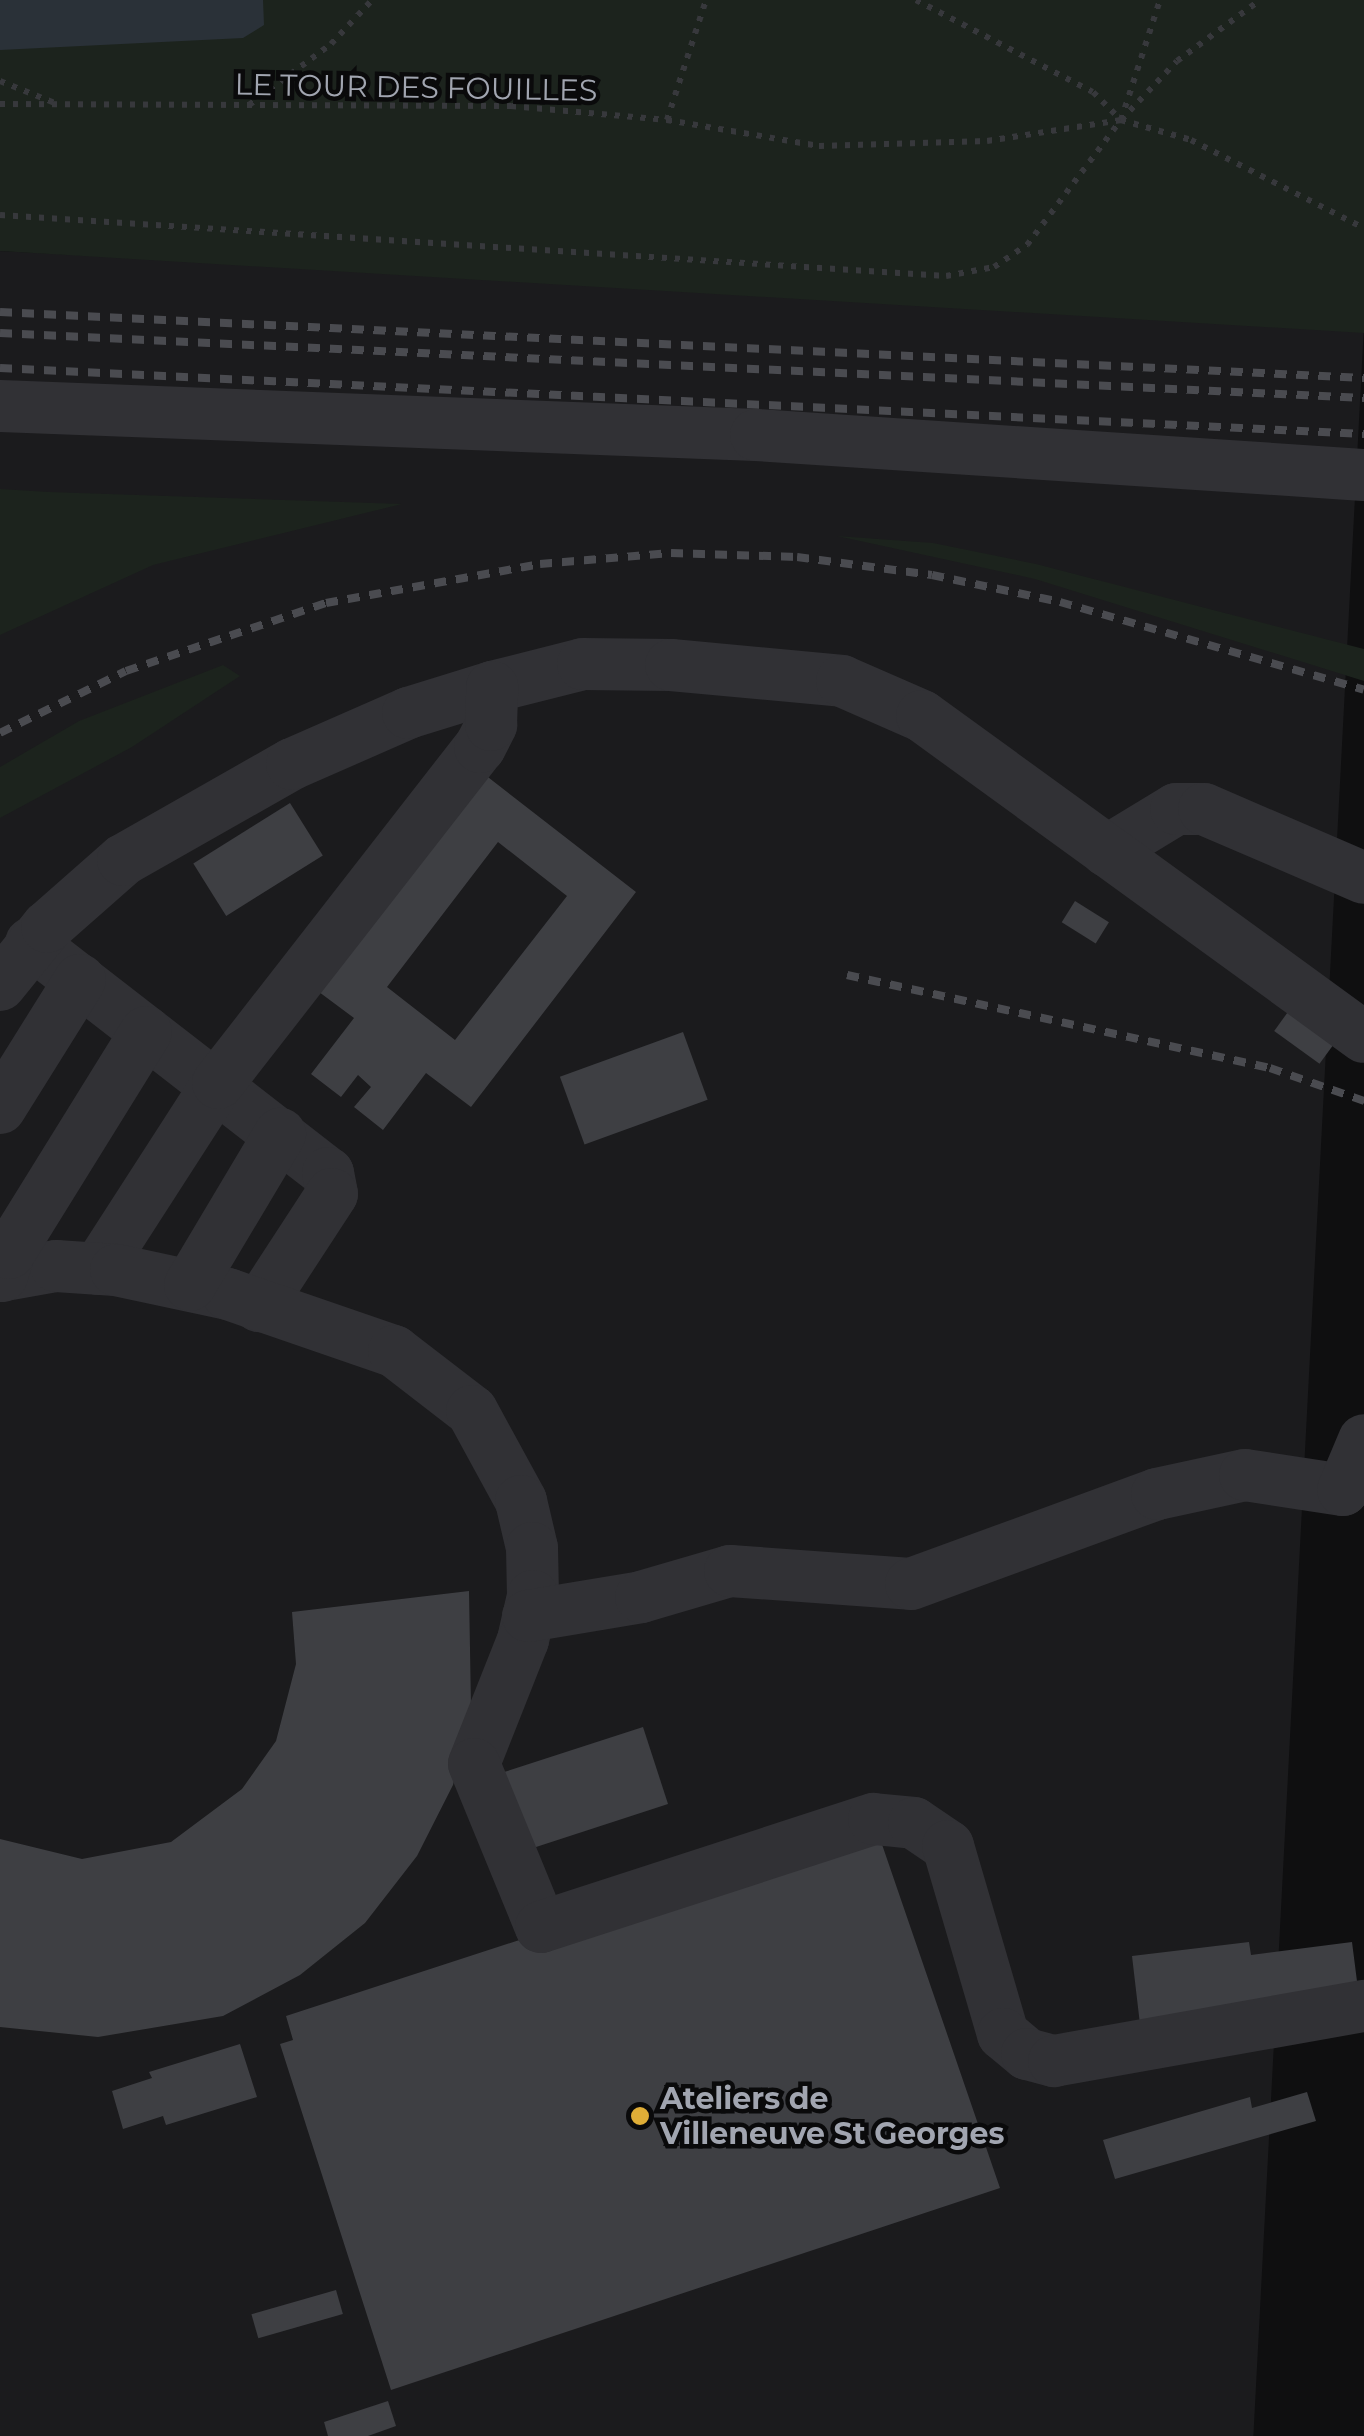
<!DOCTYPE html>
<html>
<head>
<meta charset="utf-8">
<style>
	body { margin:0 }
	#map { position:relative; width:1364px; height:2436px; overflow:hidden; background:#0f0f10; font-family:Montserrat,sans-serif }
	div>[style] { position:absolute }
	.built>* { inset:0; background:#1b1b1d; transform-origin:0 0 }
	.green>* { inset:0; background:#1c231d }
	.water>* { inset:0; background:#2a3138 }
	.building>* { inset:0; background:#3e3f43; transform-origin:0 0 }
	.path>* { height:6px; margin-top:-3px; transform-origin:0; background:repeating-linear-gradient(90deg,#37383c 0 5px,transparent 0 13px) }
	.minor>* { height:52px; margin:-26px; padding:0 26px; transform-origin:26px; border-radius:26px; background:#313135 }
	.rail>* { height:8px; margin-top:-4px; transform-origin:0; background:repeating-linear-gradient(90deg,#4a4b50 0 12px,transparent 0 22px) }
	.dots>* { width:28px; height:28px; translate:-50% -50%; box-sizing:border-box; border:5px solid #0a0a0b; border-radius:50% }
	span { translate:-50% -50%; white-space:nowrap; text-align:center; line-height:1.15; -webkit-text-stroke:9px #0a0a0b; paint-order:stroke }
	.street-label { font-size:30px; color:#a1a5b0 }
	.poi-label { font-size:30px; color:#a1a5b0; font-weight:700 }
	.left { translate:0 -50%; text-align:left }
</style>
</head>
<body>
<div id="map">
	<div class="built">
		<div style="left:0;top:251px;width:1366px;height:2185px;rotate:3deg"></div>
	</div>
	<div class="green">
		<div style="clip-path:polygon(0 0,1364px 0,1364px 333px,0 251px)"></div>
		<div style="clip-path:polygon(0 489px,49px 492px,402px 504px,153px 565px,0 635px)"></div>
		<div style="clip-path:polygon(837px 536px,933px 543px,1036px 564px,1364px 649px,1364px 681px,1035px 579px)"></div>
		<div style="clip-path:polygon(223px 665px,240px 676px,132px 747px,0 818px,0 767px,79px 721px)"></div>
	</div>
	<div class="water">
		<div style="clip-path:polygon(0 0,263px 0,264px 25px,243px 38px,0 50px)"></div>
	</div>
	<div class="building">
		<div style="clip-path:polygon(evenodd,484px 774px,636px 892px,471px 1107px,426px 1073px,383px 1130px,354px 1107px,371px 1087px,358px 1075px,341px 1097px,311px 1074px,354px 1018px,315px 989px,484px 774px,498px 842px,567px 896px,455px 1040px,387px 987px,498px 842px)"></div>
		<div style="left:290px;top:803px;width:62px;height:114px;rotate:58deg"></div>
		<div style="left:1075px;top:901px;width:40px;height:25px;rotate:32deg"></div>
		<div style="left:1293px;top:1005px;width:56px;height:32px;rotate:36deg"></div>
		<div style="left:683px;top:1032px;width:72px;height:131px;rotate:70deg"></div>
		<div style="clip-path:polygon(469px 1591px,471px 1707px,453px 1785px,417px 1856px,365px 1923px,300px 1975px,223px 2016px,98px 2037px,0 2027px,0 1839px,82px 1859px,171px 1842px,242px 1789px,276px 1741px,296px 1664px,292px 1612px)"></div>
		<div style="left:643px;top:1727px;width:81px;height:146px;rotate:72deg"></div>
		<div style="clip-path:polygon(875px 1824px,1000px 2188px,391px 2390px,280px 2044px,293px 2040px,286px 2016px)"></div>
		<div style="clip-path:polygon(1249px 1942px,1251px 1955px,1352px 1942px,1359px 1997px,1141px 2033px,1132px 1956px)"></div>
		<div style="clip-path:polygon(240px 2044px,257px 2097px,166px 2125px,163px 2116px,123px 2129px,112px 2091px,152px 2078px,149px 2072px)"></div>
		<div style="clip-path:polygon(1307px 2092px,1316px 2121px,1115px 2179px,1103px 2140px,1250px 2097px,1252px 2108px)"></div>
		<div style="left:336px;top:2290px;width:25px;height:88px;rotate:74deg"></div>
		<div style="clip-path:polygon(388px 2401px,396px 2426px,368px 2436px,328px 2436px,324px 2422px)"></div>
	</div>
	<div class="path">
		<div style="left:916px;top:0;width:199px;rotate:27.5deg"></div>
		<div style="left:1093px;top:92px;width:40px;rotate:45deg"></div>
		<div style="left:1121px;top:120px;width:73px;rotate:15.9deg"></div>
		<div style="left:1191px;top:140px;width:194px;rotate:27deg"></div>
		<div style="left:0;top:81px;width:59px;rotate:21.8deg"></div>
		<div style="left:0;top:104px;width:511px;rotate:0.22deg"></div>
		<div style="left:511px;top:106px;width:157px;rotate:5.1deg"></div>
		<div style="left:667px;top:120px;width:154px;rotate:9.7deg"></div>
		<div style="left:819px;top:146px;width:168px;rotate:-1.7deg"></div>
		<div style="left:987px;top:141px;width:136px;rotate:-8.9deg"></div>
		<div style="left:1121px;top:120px;width:126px;rotate:-72deg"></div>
		<div style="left:249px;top:105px;width:102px;rotate:-36.6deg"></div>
		<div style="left:331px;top:44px;width:60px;rotate:-47deg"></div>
		<div style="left:667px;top:120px;width:126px;rotate:-72deg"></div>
		<div style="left:0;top:215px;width:948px;rotate:3.69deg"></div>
		<div style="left:946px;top:276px;width:49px;rotate:-10.6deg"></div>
		<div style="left:994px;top:267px;width:40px;rotate:-34deg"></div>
		<div style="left:1027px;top:245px;width:156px;rotate:-53.1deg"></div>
		<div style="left:1121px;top:120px;width:81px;rotate:-46.5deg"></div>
		<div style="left:1177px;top:61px;width:103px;rotate:-36.3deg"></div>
	</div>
	<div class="minor">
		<div style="left:0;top:406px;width:757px;rotate:2.2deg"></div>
		<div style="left:756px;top:435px;width:609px;rotate:3.76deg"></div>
		<div style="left:1107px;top:851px;width:81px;rotate:-31.3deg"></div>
		<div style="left:1176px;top:809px;width:28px"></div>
		<div style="left:1204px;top:809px;width:174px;rotate:23.3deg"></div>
		<div style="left:31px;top:943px;width:376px;rotate:37.8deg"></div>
		<div style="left:328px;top:1173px;width:21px;rotate:79deg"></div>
		<div style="left:332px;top:1194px;width:134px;rotate:123.1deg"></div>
		<div style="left:0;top:985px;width:75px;rotate:-51deg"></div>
		<div style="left:47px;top:927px;width:101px;rotate:-41.4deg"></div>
		<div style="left:123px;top:860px;width:194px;rotate:-29.6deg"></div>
		<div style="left:292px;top:764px;width:127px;rotate:-23.7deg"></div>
		<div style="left:408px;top:713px;width:88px;rotate:-17.2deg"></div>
		<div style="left:492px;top:687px;width:94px;rotate:-14.2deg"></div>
		<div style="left:583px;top:664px;width:88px;rotate:0.7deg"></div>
		<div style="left:671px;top:665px;width:172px;rotate:5.3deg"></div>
		<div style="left:842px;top:681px;width:87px;rotate:23.6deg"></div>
		<div style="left:922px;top:716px;width:546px;rotate:35.99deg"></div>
		<div style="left:0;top:1108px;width:151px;rotate:-58deg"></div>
		<div style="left:98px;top:1269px;width:221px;rotate:-57.2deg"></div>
		<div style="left:218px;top:1083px;width:426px;rotate:-52.1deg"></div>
		<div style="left:480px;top:747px;width:25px;rotate:-63deg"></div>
		<div style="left:491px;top:725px;width:38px;rotate:-88deg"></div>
		<div style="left:0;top:1276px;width:57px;rotate:-10.1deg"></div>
		<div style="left:56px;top:1266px;width:60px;rotate:3.8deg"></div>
		<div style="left:116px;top:1270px;width:115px;rotate:12.1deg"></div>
		<div style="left:228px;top:1294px;width:176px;rotate:19deg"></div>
		<div style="left:394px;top:1351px;width:98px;rotate:37.6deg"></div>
		<div style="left:472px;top:1411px;width:102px;rotate:61.4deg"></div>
		<div style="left:521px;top:1501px;width:48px;rotate:76.8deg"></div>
		<div style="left:532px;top:1548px;width:48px;rotate:88.8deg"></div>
		<div style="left:533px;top:1596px;width:45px;rotate:102.8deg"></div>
		<div style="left:523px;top:1640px;width:133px;rotate:111.6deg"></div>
		<div style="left:474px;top:1764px;width:176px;rotate:67.7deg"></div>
		<div style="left:541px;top:1927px;width:350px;rotate:-18deg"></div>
		<div style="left:874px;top:1819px;width:40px;rotate:5.7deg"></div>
		<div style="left:914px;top:1823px;width:41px;rotate:34.1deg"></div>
		<div style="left:948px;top:1846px;width:196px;rotate:73.7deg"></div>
		<div style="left:1003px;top:2034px;width:31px;rotate:40deg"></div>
		<div style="left:1027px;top:2054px;width:28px;rotate:15deg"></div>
		<div style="left:1054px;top:2061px;width:315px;rotate:-10.1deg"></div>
		<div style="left:2px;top:1276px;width:24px;rotate:-73deg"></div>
		<div style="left:9px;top:1253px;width:260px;rotate:-58.2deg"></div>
		<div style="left:190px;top:1285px;width:176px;rotate:-59.2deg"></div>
		<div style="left:528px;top:1616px;width:115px;rotate:-9.5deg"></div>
		<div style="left:641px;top:1597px;width:93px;rotate:-16.3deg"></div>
		<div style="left:730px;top:1571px;width:181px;rotate:4.1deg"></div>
		<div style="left:911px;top:1584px;width:262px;rotate:-20.1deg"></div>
		<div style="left:1157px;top:1494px;width:90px;rotate:-12.2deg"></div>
		<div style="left:1245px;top:1475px;width:99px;rotate:8.7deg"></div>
		<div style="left:1343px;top:1490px;width:54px;rotate:-67.2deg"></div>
	</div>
	<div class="rail">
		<div style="left:0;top:312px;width:1366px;rotate:2.77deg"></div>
		<div style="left:0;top:333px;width:1366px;rotate:2.73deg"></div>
		<div style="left:0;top:368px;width:1366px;rotate:2.77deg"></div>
		<div style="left:0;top:733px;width:140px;rotate:-26.2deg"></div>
		<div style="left:126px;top:671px;width:211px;rotate:-18.8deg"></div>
		<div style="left:326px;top:603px;width:218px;rotate:-10.3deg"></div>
		<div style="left:540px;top:564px;width:131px;rotate:-4.8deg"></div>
		<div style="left:671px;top:553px;width:126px;rotate:1.8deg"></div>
		<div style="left:797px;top:557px;width:136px;rotate:7.6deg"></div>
		<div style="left:932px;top:575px;width:131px;rotate:11.9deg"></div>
		<div style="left:1060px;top:602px;width:316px;rotate:16.1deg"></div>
		<div style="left:847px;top:975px;width:433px;rotate:12.4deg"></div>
		<div style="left:1270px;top:1068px;width:100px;rotate:19.3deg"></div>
	</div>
	<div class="dots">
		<div style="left:640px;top:2116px;background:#e0ae37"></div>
	</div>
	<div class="street-label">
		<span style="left:416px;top:88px;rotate:1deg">LE TOUR DES FOUILLES</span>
	</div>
	<div class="poi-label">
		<span class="left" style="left:660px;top:2116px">Ateliers de<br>Villeneuve St Georges</span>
	</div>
</div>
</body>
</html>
